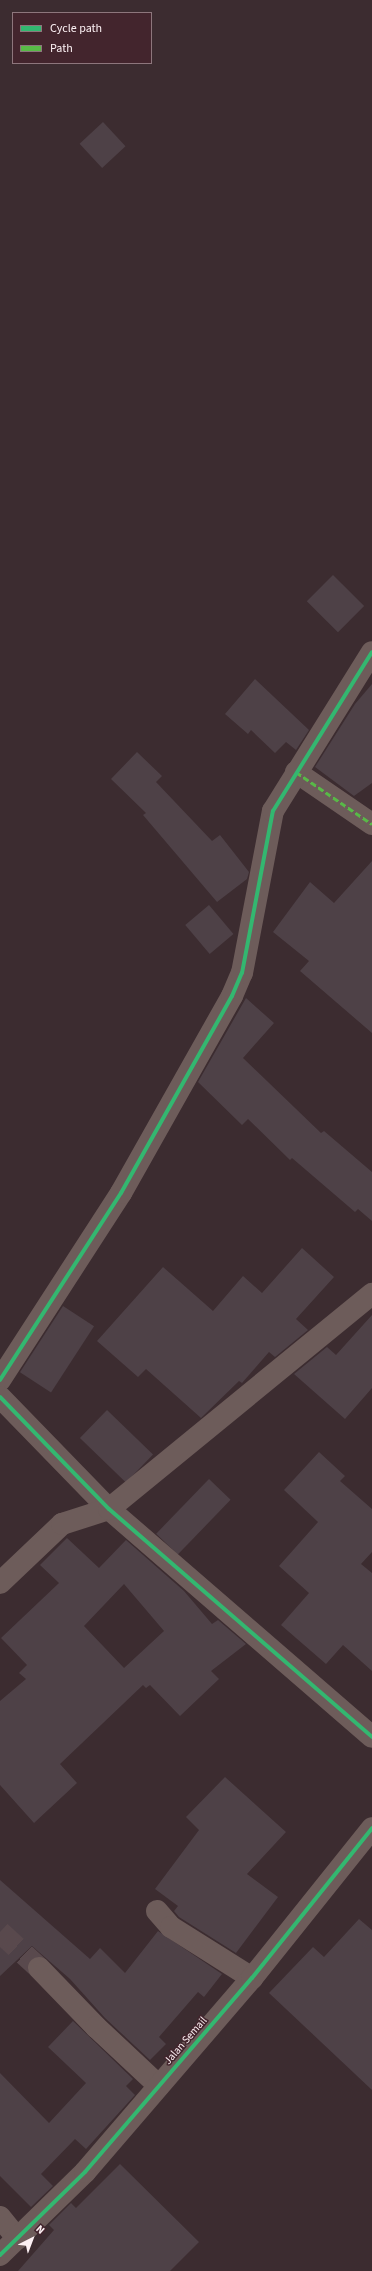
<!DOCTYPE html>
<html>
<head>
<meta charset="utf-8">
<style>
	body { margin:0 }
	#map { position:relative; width:372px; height:2271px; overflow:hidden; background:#3c2c30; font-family:"Source Sans 3",sans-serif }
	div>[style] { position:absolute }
	.building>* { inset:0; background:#4e4147; transform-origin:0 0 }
	.street-tunnel>* { height:22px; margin-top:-11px; transform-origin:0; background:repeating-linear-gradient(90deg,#59494d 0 22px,transparent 0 33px) }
	.street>* { height:22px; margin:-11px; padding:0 11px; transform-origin:11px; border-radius:11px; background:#6d5c5a }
	.quiet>* { height:3px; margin-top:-1.5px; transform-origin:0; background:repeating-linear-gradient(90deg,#58b947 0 6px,transparent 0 9px) }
	.cycleway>* { height:4px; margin:-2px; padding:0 2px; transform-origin:2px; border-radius:2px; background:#33b770 }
	span { translate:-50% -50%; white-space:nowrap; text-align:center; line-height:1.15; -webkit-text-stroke:3px #43252d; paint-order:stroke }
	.street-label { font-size:11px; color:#fcf0f3 }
	.legend { position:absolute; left:12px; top:12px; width:140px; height:52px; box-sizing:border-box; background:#43252d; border:1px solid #8d767c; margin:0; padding:5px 7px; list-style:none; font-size:12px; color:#fcf0f3 }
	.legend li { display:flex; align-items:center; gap:8px; height:20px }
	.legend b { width:20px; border:1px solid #8d767c }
	.north { position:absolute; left:12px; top:2219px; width:40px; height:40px; -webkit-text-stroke:3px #43252d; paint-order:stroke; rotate:42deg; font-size:11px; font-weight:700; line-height:16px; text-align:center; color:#fcf0f3 }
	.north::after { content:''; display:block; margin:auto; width:14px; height:18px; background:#fcf0f3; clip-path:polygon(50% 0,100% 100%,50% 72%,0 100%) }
</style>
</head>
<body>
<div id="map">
	<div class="building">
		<div style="left:103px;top:122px;width:33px;height:32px;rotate:47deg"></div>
		<div style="left:333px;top:575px;width:44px;height:37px;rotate:45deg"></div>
		<div style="clip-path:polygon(255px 679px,309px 730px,296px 750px,286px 742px,275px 753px,251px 730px,248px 734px,225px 714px)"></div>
		<div style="clip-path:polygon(372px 684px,372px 783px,354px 796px,315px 767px,355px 704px)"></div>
		<div style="clip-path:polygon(137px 752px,162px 776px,156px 782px,212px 841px,220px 835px,249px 872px,247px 879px,217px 902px,143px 815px,146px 813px,111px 779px)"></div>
		<div style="clip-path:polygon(372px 861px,372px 1033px,300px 971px,309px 961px,273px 932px,310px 882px,334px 903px)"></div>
		<div style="left:209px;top:905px;width:38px;height:31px;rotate:50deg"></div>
		<div style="clip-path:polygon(246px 998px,274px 1023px,243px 1058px,321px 1133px,324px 1131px,372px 1172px,372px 1221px,358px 1209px,355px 1212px,292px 1158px,290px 1160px,248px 1119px,242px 1125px,198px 1082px)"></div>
		<div style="clip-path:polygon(302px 1248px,334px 1277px,296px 1319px,308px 1330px,275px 1357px,269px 1352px,242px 1383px,239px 1381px,201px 1418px,146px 1369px,138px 1377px,97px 1341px,163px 1267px,213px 1311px,243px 1276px,262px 1293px)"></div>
		<div style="left:63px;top:1306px;width:37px;height:79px;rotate:33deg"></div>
		<div style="clip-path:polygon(372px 1315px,372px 1388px,345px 1419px,294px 1374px,327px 1347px,336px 1355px)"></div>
		<div style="left:107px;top:1410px;width:64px;height:39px;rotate:44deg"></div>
		<div style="clip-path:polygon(319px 1452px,345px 1476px,340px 1481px,372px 1509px,372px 1552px,361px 1564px,372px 1573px,372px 1671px,343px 1645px,326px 1664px,281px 1625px,309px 1593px,279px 1566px,318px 1522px,284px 1490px)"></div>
		<div style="left:209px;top:1479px;width:30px;height:76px;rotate:44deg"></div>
		<div style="clip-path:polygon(evenodd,67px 1538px,99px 1568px,126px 1540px,184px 1591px,212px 1624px,218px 1620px,246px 1644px,211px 1671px,219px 1679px,180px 1716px,150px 1685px,146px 1688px,143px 1685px,60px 1764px,77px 1783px,34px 1823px,0 1785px,0 1701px,26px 1679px,19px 1673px,27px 1665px,1px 1638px,59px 1583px,40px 1565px,67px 1538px,124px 1584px,164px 1631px,124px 1668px,84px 1626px,124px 1584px)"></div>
		<div style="clip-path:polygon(225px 1777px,286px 1832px,247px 1874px,278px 1897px,236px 1953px,179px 1917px,174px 1911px,178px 1906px,155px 1889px,199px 1830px,186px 1817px)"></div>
		<div style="clip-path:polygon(0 1880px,90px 1959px,100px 1948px,125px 1973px,158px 1931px,222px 1974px,204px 1997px,198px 1992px,159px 2037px,166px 2044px,150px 2060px,105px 2018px,70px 1979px,32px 1946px,0 1976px)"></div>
		<div style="clip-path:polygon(359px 1919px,372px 1930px,372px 2090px,269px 1993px,313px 1947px,324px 1957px)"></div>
		<div style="clip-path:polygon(73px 2021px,133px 2079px,126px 2086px,135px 2095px,86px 2149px,75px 2139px,41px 2174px,53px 2186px,31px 2207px,0 2176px,0 2073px,49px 2123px,86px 2083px,48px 2047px)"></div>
		<div style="clip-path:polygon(120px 2164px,199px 2242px,170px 2271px,18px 2271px,54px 2230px,49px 2225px,71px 2203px,76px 2208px)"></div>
	</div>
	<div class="street-tunnel">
		<div style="left:0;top:1932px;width:53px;rotate:42.7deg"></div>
	</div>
	<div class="street">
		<div style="left:296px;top:772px;width:92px;rotate:34.4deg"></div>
		<div style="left:0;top:1380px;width:223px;rotate:-57.1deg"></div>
		<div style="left:121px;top:1193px;width:226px;rotate:-60.6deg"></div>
		<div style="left:232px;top:996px;width:25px;rotate:-67deg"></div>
		<div style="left:242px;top:973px;width:165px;rotate:-79.2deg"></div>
		<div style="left:273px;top:811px;width:187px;rotate:-58.1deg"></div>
		<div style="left:0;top:1397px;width:156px;rotate:45.8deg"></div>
		<div style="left:109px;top:1509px;width:348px;rotate:40.9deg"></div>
		<div style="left:0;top:1583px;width:86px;rotate:-43.6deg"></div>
		<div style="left:62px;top:1524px;width:49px;rotate:-17.7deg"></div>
		<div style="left:109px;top:1509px;width:340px;rotate:-39.3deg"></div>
		<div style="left:157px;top:1911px;width:21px;rotate:49deg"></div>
		<div style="left:171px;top:1927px;width:96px;rotate:32.2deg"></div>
		<div style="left:39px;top:1968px;width:82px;rotate:46deg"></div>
		<div style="left:96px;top:2027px;width:86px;rotate:43.1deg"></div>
		<div style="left:0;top:2217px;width:28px;rotate:51deg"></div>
		<div style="left:0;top:2255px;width:119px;rotate:-44.3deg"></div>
		<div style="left:85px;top:2172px;width:256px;rotate:-49.3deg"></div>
		<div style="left:252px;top:1978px;width:192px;rotate:-51.3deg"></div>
	</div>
	<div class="quiet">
		<div style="left:296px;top:772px;width:92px;rotate:34.4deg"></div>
	</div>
	<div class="cycleway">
		<div style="left:0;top:1380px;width:223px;rotate:-57.1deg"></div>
		<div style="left:121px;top:1193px;width:226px;rotate:-60.6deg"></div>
		<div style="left:232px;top:996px;width:25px;rotate:-67deg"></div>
		<div style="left:242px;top:973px;width:165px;rotate:-79.2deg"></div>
		<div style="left:273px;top:811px;width:187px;rotate:-58.1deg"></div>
		<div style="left:0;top:1397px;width:156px;rotate:45.8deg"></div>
		<div style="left:109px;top:1509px;width:348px;rotate:40.9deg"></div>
		<div style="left:0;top:2255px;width:119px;rotate:-44.3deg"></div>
		<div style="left:85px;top:2172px;width:256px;rotate:-49.3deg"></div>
		<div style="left:252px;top:1978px;width:192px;rotate:-51.3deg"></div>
	</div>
	<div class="street-label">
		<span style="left:186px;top:2041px;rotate:-49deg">Jalan Semail</span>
	</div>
	<ul class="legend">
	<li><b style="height:5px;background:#33b770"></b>Cycle path</li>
	<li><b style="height:5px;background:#58b947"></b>Path</li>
	</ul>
	<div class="north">N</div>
</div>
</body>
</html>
